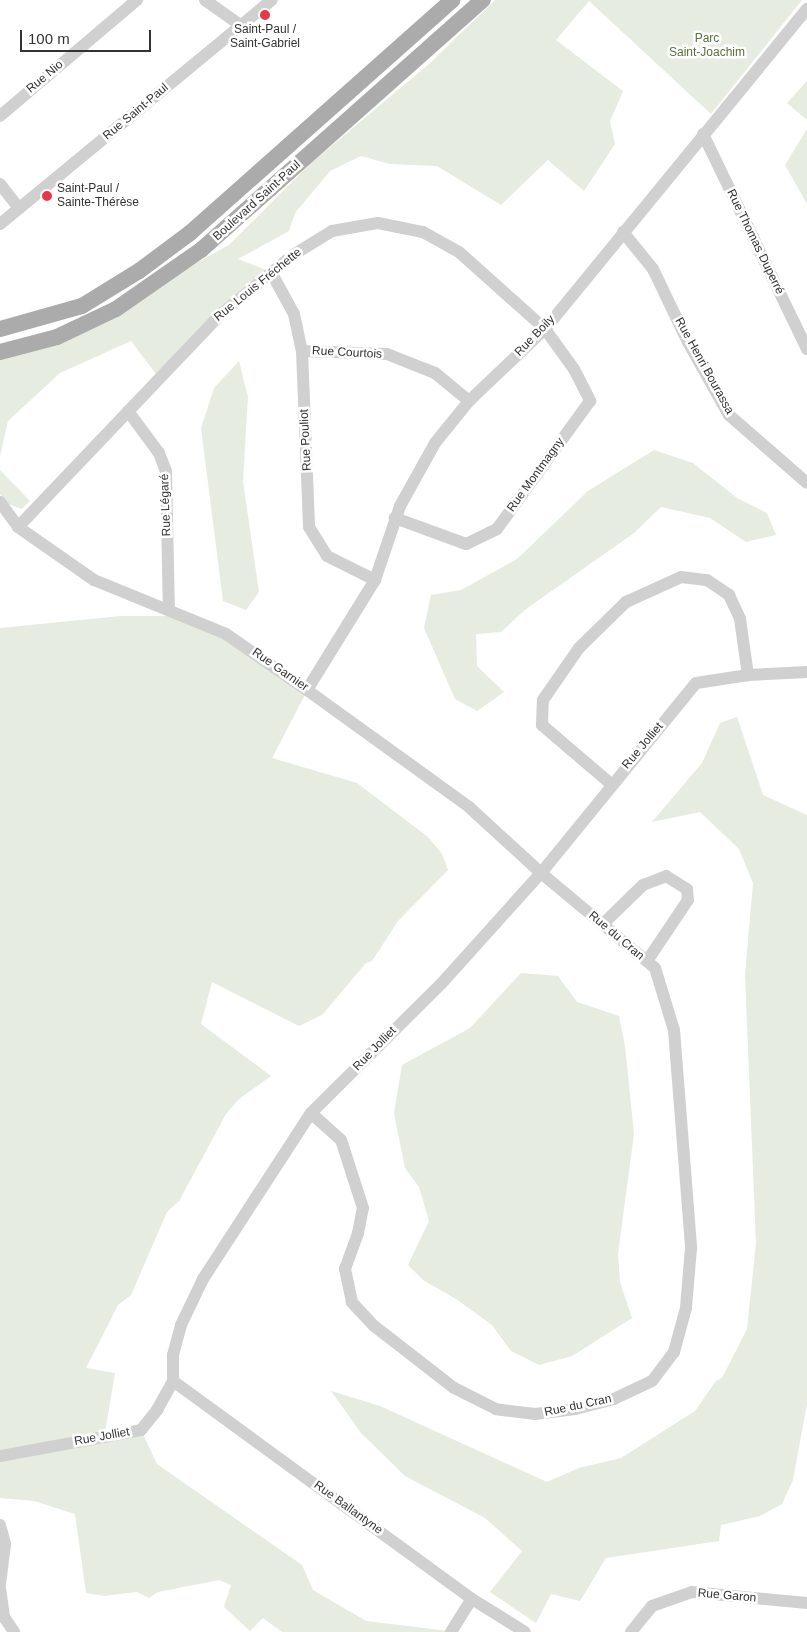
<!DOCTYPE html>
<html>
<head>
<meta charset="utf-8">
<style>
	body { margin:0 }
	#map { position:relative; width:807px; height:1632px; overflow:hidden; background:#fff; font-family:Helvetica,sans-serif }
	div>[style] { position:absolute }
	.green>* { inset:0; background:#e6ecdf }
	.minor>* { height:12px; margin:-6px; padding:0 6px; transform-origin:6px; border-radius:6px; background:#d0d0d0 }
	.major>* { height:16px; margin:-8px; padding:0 8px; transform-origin:8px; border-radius:8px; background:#ababab }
	.dots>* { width:14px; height:14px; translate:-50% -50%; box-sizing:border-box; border:2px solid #fff; border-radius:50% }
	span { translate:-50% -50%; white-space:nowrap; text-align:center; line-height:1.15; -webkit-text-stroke:5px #fff; paint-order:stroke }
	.poi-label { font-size:12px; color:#333 }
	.left { translate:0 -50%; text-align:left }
	.park-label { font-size:12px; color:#56703f }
	.street-label { font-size:12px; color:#333 }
	.scale { position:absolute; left:20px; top:30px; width:131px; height:22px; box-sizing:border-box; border:2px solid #333; border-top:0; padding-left:6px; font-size:15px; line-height:18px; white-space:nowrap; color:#333; -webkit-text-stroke:4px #fff; paint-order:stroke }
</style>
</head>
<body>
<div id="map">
	<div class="green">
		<div style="clip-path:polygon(495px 0,802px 0,711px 114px,589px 1px,556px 40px,623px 91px,610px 121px,615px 144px,584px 191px,548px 160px,501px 205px,437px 166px,390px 164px,361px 156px,330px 171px,295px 213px,289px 231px,238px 259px,271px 272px,159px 378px,131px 341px,60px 373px,8px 421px,0 456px,0 354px,164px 281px,229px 245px,311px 163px,429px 64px)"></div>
		<div style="clip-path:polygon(807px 81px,807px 120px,787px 103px)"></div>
		<div style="clip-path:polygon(807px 129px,807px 204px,785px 165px)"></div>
		<div style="clip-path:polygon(239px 361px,248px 397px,243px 481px,259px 592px,246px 610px,223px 601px,201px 428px,214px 388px)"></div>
		<div style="clip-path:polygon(654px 450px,693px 463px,737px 498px,767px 513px,776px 535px,746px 542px,710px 518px,661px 507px,634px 533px,526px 609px,501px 632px,476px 634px,477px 666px,504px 692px,477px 711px,455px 699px,424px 628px,431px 595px,461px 590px,517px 559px,588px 491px)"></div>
		<div style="clip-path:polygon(0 470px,30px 501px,22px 509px,8px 504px,0 494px)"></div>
		<div style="clip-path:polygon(121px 616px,169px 616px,222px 638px,306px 693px,272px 758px,357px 783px,428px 837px,442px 854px,448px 870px,398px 921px,372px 961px,366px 963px,322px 1015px,299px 1026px,212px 982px,201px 1024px,271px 1076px,239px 1099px,226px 1114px,179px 1201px,167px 1212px,131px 1295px,118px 1305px,86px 1368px,115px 1373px,104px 1439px,141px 1430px,157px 1464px,302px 1565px,313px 1590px,366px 1621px,457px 1632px,282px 1632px,263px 1618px,250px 1631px,224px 1607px,231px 1585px,219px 1580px,158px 1592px,149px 1598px,137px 1592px,104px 1596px,86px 1593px,75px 1514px,34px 1501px,0 1498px,0 628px)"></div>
		<div style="clip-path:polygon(737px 717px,763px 795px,807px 815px,807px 1404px,793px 1480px,782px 1504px,760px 1516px,721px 1525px,719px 1541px,606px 1558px,580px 1601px,551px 1594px,536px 1623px,490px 1592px,522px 1551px,485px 1518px,405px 1476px,361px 1433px,331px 1391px,380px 1406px,547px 1482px,579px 1468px,621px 1458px,695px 1411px,716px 1381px,722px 1378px,747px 1329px,756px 1243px,745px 975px,753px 883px,739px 849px,700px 812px,652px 822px,702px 763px,720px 723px)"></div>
		<div style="clip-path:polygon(521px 973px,558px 976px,577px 1002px,619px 1016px,625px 1046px,634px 1134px,618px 1254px,620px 1282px,632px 1318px,572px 1356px,539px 1365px,511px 1351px,492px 1325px,456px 1299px,423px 1280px,408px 1265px,429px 1221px,419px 1187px,405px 1168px,394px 1113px,402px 1065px,470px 1028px)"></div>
	</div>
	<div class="minor">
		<div style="left:205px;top:0;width:43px;rotate:35.5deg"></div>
		<div style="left:0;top:116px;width:180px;rotate:-40.3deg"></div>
		<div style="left:703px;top:134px;width:239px;rotate:64.2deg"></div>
		<div style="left:0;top:184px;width:31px;rotate:52deg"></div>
		<div style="left:0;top:224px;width:352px;rotate:-39.5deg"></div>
		<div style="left:623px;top:232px;width:48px;rotate:51deg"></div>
		<div style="left:653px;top:269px;width:81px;rotate:64.4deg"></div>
		<div style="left:688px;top:342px;width:84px;rotate:60.7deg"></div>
		<div style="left:729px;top:415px;width:103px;rotate:41.1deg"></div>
		<div style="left:271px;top:272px;width:48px;rotate:61.3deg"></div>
		<div style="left:294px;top:314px;width:38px;rotate:78deg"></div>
		<div style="left:302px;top:351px;width:176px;rotate:87.7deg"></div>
		<div style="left:309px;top:527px;width:34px;rotate:58deg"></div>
		<div style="left:327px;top:556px;width:54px;rotate:26.6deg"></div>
		<div style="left:302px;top:351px;width:85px;rotate:2deg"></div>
		<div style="left:387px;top:354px;width:52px;rotate:21.6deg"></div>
		<div style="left:435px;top:373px;width:44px;rotate:39.5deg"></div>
		<div style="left:128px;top:411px;width:52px;rotate:53.6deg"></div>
		<div style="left:159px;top:453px;width:19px;rotate:69deg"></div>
		<div style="left:166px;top:471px;width:138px;rotate:88.8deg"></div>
		<div style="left:0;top:502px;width:31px;rotate:54deg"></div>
		<div style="left:18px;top:527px;width:93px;rotate:34.9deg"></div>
		<div style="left:94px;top:580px;width:143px;rotate:22.2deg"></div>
		<div style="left:226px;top:634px;width:98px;rotate:34.7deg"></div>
		<div style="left:307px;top:690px;width:200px;rotate:35.8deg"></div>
		<div style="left:469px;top:807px;width:98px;rotate:42.5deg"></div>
		<div style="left:541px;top:873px;width:148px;rotate:39.8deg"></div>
		<div style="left:655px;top:968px;width:65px;rotate:73deg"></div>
		<div style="left:674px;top:1030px;width:219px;rotate:85.5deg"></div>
		<div style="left:691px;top:1248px;width:60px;rotate:94.8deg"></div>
		<div style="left:686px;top:1308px;width:46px;rotate:105.3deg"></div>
		<div style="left:674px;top:1352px;width:36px;rotate:127deg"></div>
		<div style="left:652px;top:1381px;width:42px;rotate:154.7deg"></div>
		<div style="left:614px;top:1399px;width:40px;rotate:165.6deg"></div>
		<div style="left:575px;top:1409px;width:40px;rotate:172.9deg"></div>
		<div style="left:535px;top:1414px;width:39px;rotate:-173deg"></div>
		<div style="left:496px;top:1409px;width:47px;rotate:-153.4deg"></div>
		<div style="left:454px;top:1388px;width:101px;rotate:-142.2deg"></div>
		<div style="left:374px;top:1326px;width:33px;rotate:-133deg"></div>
		<div style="left:352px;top:1302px;width:34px;rotate:-102deg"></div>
		<div style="left:345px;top:1269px;width:38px;rotate:-70deg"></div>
		<div style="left:358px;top:1233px;width:25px;rotate:-79deg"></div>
		<div style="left:363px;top:1208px;width:71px;rotate:-107.9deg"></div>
		<div style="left:341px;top:1140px;width:40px;rotate:-138deg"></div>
		<div style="left:18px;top:527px;width:293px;rotate:-46.4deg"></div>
		<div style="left:220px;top:315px;width:94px;rotate:-39.4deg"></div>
		<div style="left:293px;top:255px;width:46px;rotate:-31.6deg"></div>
		<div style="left:332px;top:231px;width:47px;rotate:-9.9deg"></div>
		<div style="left:378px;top:223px;width:46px;rotate:11.3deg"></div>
		<div style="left:423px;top:232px;width:41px;rotate:29.1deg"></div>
		<div style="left:459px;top:252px;width:115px;rotate:41.8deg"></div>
		<div style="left:545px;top:329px;width:49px;rotate:54.1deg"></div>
		<div style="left:574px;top:369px;width:36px;rotate:63deg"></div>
		<div style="left:590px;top:401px;width:158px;rotate:126deg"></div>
		<div style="left:497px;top:529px;width:34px;rotate:154deg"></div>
		<div style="left:466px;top:544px;width:76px;rotate:-159.9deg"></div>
		<div style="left:307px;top:690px;width:129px;rotate:-58.3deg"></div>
		<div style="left:375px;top:580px;width:78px;rotate:-71.3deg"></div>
		<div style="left:400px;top:506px;width:72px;rotate:-60.9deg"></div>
		<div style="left:435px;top:443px;width:54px;rotate:-51deg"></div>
		<div style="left:469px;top:401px;width:105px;rotate:-43.5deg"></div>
		<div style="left:545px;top:329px;width:414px;rotate:-50.7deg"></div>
		<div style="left:611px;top:784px;width:91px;rotate:-139.5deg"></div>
		<div style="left:542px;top:725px;width:25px;rotate:-88deg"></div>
		<div style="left:543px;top:700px;width:63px;rotate:-55.3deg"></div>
		<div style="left:579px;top:648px;width:66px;rotate:-44.4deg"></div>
		<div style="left:626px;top:602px;width:60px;rotate:-24.4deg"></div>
		<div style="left:681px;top:577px;width:26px;rotate:7deg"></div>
		<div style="left:707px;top:580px;width:27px;rotate:34deg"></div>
		<div style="left:729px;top:595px;width:26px;rotate:65deg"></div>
		<div style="left:740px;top:619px;width:57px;rotate:81.9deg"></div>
		<div style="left:603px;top:924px;width:56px;rotate:-44.3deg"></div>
		<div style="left:643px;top:885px;width:25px;rotate:-21deg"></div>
		<div style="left:666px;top:876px;width:25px;rotate:32deg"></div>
		<div style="left:687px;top:889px;width:11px;rotate:85deg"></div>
		<div style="left:688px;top:900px;width:73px;rotate:123.9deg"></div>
		<div style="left:173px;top:1381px;width:370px;rotate:36.1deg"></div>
		<div style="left:472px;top:1599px;width:62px;rotate:31.9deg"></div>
		<div style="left:0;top:1456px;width:143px;rotate:-10.4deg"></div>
		<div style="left:141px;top:1430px;width:26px;rotate:-51deg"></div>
		<div style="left:157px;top:1410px;width:33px;rotate:-61deg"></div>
		<div style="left:173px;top:1381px;width:26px;rotate:-90deg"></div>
		<div style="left:173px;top:1355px;width:31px;rotate:-75deg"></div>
		<div style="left:181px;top:1325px;width:51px;rotate:-64.4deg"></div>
		<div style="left:203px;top:1279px;width:198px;rotate:-57deg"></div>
		<div style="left:311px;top:1113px;width:183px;rotate:-44.8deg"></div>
		<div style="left:441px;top:984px;width:149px;rotate:-48deg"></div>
		<div style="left:541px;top:873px;width:245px;rotate:-50.8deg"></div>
		<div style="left:696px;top:683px;width:53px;rotate:-8.7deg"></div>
		<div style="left:748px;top:675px;width:59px;rotate:-2.9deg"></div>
		<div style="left:0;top:1525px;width:20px;rotate:75deg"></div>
		<div style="left:5px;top:1544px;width:39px;rotate:97deg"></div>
		<div style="left:0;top:1588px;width:29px;rotate:82deg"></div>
		<div style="left:4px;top:1617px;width:18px;rotate:56deg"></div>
		<div style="left:451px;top:1632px;width:39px;rotate:-58deg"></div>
		<div style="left:631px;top:1632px;width:33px;rotate:-51deg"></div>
		<div style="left:652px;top:1606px;width:42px;rotate:-19.3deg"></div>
		<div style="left:692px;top:1592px;width:116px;rotate:5.5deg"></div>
	</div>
	<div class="major">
		<div style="left:0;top:329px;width:85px;rotate:-15.7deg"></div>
		<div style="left:82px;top:306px;width:67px;rotate:-31.6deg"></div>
		<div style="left:139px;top:271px;width:64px;rotate:-36.7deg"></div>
		<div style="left:190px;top:233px;width:351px;rotate:-41.6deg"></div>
		<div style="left:0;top:352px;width:59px;rotate:-14.7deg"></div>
		<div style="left:57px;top:337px;width:65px;rotate:-25.4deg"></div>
		<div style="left:116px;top:309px;width:103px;rotate:-34.8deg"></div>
		<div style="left:201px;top:250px;width:377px;rotate:-41.6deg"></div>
	</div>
	<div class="dots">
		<div style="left:265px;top:15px;background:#e63946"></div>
		<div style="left:47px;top:196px;background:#e63946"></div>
	</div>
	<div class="poi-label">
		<span style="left:265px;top:37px">Saint-Paul /<br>Saint-Gabriel</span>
		<span class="left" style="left:57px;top:196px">Saint-Paul /<br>Sainte-Thérèse</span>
	</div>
	<div class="park-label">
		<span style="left:707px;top:46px">Parc<br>Saint-Joachim</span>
	</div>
	<div class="street-label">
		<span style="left:45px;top:77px;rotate:-40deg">Rue Nio</span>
		<span style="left:136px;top:112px;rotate:-40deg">Rue Saint-Paul</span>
		<span style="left:257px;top:201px;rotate:-42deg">Boulevard Saint-Paul</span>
		<span style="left:755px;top:242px;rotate:64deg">Rue Thomas Duperré</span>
		<span style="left:258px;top:285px;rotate:-39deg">Rue Louis Fréchette</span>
		<span style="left:535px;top:336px;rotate:-46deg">Rue Boily</span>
		<span style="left:347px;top:353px;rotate:3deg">Rue Courtois</span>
		<span style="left:704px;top:366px;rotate:61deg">Rue Henri Bourassa</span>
		<span style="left:306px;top:440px;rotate:-93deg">Rue Pouliot</span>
		<span style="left:536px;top:475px;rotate:-54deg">Rue Montmagny</span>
		<span style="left:166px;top:505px;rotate:-92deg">Rue Légaré</span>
		<span style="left:280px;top:670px;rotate:35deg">Rue Garnier</span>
		<span style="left:643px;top:746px;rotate:-50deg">Rue Jolliet</span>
		<span style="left:616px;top:936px;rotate:40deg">Rue du Cran</span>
		<span style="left:375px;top:1049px;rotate:-46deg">Rue Jolliet</span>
		<span style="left:578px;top:1406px;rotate:-12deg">Rue du Cran</span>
		<span style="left:102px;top:1437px;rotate:-10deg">Rue Jolliet</span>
		<span style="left:348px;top:1508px;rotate:36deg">Rue Ballantyne</span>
		<span style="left:727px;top:1596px;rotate:5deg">Rue Garon</span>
	</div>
	<div class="scale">100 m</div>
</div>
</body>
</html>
